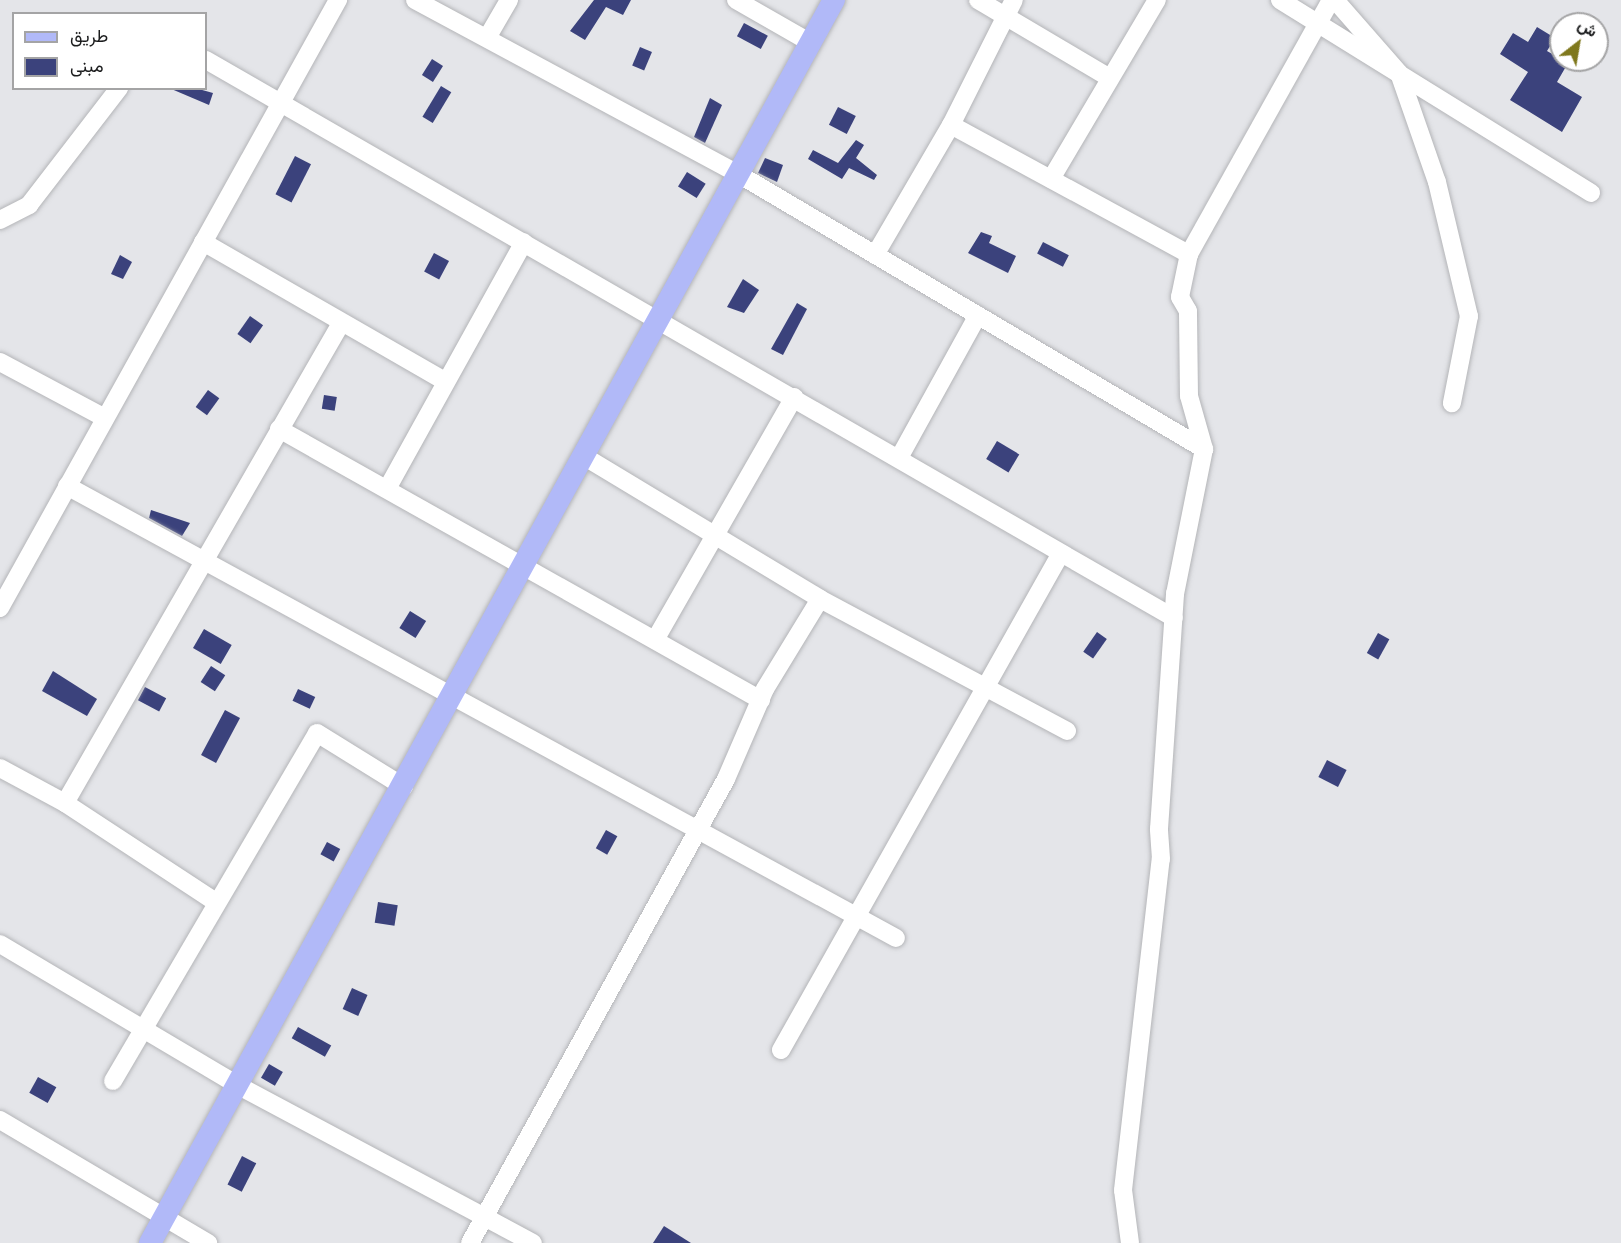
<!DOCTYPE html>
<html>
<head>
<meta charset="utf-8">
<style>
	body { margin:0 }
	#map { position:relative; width:1621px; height:1243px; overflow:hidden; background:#e4e5e9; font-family:Poppins,Vazirmatn,sans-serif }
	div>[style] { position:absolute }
	.building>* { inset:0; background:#3b427c; transform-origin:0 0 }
	.roads { filter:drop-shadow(0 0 2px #b4b5b8) drop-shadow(0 0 2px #b4b5b8) }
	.minor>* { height:18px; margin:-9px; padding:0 9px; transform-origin:9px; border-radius:9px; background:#fff }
	.major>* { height:22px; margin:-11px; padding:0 11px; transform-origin:11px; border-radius:11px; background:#b1b9f8 }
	span { translate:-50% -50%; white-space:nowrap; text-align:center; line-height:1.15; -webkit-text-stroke:6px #fff; paint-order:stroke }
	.legend { position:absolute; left:12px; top:12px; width:195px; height:78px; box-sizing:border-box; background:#fff; border:2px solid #a4a4a5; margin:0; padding:8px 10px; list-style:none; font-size:18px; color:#1b1c1d }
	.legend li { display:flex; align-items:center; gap:12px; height:30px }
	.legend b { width:30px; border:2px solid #a4a4a5 }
	.north { position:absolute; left:1549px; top:12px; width:60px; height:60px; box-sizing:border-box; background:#fff; border:2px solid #a4a4a5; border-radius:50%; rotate:31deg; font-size:16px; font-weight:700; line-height:24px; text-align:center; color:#1b1c1d }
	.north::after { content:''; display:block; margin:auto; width:21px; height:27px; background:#7f781d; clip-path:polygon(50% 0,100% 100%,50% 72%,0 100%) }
</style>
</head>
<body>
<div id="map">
	<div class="building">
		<div style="clip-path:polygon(594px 0,631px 0,623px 15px,606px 7px,585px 40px,570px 31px)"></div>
		<div style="left:744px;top:23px;width:27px;height:15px;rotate:28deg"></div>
		<div style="clip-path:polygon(1537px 27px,1555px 38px,1547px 51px,1568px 63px,1557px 82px,1582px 97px,1562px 132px,1510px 100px,1528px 72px,1500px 54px,1513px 33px,1528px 42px)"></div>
		<div style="left:640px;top:47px;width:13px;height:20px;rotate:23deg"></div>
		<div style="left:432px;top:59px;width:13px;height:19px;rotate:32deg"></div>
		<div style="left:441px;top:86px;width:12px;height:36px;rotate:31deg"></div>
		<div style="clip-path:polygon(169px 88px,195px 88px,213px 93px,209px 105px)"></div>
		<div style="clip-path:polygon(710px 98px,722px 105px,705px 143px,694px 137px)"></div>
		<div style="left:838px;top:107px;width:20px;height:20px;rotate:27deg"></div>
		<div style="clip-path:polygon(856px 140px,864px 145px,856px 158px,877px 175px,874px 180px,849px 168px,842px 179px,808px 159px,813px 150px,838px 163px)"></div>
		<div style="left:295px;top:156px;width:18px;height:43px;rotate:27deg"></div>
		<div style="clip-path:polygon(765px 158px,783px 165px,777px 182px,758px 173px)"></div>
		<div style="left:687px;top:172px;width:22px;height:17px;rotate:32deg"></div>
		<div style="clip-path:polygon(981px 232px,992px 236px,989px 243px,1016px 256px,1008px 273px,968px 253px)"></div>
		<div style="left:1043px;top:242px;width:29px;height:13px;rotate:27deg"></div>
		<div style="left:434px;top:253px;width:17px;height:21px;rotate:28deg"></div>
		<div style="clip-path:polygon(120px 255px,132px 262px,123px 279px,111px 274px)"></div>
		<div style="clip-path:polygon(743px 279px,759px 290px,744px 313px,727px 307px)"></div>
		<div style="clip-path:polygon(797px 303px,807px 309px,783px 355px,771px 349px)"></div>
		<div style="left:250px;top:316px;width:16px;height:22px;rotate:35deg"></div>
		<div style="left:208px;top:390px;width:14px;height:21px;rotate:36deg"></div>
		<div style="left:324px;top:395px;width:13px;height:14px;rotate:9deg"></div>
		<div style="left:997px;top:441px;width:26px;height:21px;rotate:31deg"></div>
		<div style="clip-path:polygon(151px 510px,190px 523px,182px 536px,149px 518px)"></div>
		<div style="left:410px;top:611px;width:19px;height:20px;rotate:32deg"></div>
		<div style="left:204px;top:629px;width:32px;height:22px;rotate:30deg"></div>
		<div style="left:1097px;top:632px;width:12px;height:24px;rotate:35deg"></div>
		<div style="left:1378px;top:633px;width:13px;height:23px;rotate:29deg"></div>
		<div style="left:211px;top:666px;width:17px;height:19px;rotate:33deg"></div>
		<div style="clip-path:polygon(53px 671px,97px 699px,87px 716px,42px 691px)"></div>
		<div style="left:145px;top:687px;width:24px;height:15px;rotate:28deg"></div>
		<div style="left:298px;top:689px;width:19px;height:13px;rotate:25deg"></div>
		<div style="left:225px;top:710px;width:17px;height:51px;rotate:28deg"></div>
		<div style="left:1327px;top:760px;width:22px;height:19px;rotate:27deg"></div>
		<div style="left:606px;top:830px;width:13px;height:21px;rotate:29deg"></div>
		<div style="left:327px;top:842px;width:15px;height:14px;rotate:28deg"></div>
		<div style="left:378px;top:902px;width:20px;height:21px;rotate:9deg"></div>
		<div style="left:352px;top:988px;width:17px;height:23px;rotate:24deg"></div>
		<div style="left:298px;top:1027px;width:38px;height:13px;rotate:29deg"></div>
		<div style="left:269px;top:1064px;width:16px;height:16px;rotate:30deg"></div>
		<div style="left:38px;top:1077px;width:21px;height:18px;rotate:29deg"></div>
		<div style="left:242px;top:1156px;width:16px;height:32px;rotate:27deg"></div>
		<div style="clip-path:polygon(664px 1226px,691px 1243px,653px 1243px)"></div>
	</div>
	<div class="roads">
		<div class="minor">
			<div style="left:415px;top:0;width:369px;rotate:28.3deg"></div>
			<div style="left:740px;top:175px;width:539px;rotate:30.56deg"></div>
			<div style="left:736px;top:0;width:86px;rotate:29.8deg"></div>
			<div style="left:978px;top:0;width:153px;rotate:30.6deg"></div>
			<div style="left:1280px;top:0;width:366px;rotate:31.8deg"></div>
			<div style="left:1335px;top:0;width:97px;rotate:48.8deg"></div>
			<div style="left:1399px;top:73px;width:115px;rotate:70.8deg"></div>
			<div style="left:1437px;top:182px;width:138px;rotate:76.6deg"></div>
			<div style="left:1469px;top:316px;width:89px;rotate:101.1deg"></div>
			<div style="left:487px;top:38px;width:44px;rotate:-59.9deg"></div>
			<div style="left:206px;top:60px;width:1117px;rotate:29.96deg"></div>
			<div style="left:951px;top:125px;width:271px;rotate:28.5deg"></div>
			<div style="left:1051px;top:179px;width:208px;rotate:-59.4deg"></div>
			<div style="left:0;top:220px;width:33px;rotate:-27deg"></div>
			<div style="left:29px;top:205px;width:148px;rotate:-52.4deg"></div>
			<div style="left:203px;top:242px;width:280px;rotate:29.9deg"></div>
			<div style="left:875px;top:255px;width:151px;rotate:-59.7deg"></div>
			<div style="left:951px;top:125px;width:140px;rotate:-63.3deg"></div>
			<div style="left:0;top:362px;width:119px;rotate:28.1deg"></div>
			<div style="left:279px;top:429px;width:553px;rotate:29.35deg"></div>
			<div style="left:585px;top:457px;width:275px;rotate:31.1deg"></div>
			<div style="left:820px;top:599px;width:280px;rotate:28.1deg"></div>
			<div style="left:899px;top:458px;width:163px;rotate:-61.1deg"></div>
			<div style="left:67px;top:486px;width:944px;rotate:28.6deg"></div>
			<div style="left:387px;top:489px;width:282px;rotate:-61deg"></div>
			<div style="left:0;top:608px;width:696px;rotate:-60.93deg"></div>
			<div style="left:655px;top:640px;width:280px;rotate:-60.2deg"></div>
			<div style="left:0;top:768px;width:74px;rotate:28.3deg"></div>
			<div style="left:65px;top:803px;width:181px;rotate:33.3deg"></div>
			<div style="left:65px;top:803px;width:551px;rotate:-60.09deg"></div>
			<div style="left:0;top:944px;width:278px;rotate:30.7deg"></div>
			<div style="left:239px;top:1086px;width:333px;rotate:28.1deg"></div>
			<div style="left:781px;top:1050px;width:570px;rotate:-60.6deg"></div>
			<div style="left:113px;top:1081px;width:403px;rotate:-59.6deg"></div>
			<div style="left:317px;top:733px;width:102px;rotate:31.8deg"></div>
			<div style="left:0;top:1120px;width:242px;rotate:30.6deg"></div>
			<div style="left:470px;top:1243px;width:530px;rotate:-61.11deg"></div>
			<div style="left:726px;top:779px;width:98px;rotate:-66.6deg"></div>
			<div style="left:765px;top:689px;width:105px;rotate:-58.6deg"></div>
			<div style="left:1130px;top:1243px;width:53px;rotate:-97.5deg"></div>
			<div style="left:1123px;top:1190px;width:333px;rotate:-83.5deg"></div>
			<div style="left:1161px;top:859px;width:30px;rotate:-94deg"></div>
			<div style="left:1159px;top:829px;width:236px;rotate:-86.1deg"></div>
			<div style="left:1175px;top:594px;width:148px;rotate:-78.7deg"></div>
			<div style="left:1204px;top:449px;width:55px;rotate:-105.8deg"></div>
			<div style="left:1189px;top:396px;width:85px;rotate:-90.7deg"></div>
			<div style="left:1188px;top:311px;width:16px;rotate:-120deg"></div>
			<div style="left:1180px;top:297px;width:44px;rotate:-78.2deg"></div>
			<div style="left:1189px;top:254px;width:291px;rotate:-60.8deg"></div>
		</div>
		<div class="major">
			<div style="left:150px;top:1243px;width:1419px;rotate:-61.18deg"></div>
		</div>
	</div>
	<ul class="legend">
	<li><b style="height:8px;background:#b1b9f8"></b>طريق</li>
	<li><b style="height:16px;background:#3b427c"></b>مبنى</li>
	</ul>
	<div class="north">ش</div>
</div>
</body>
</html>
